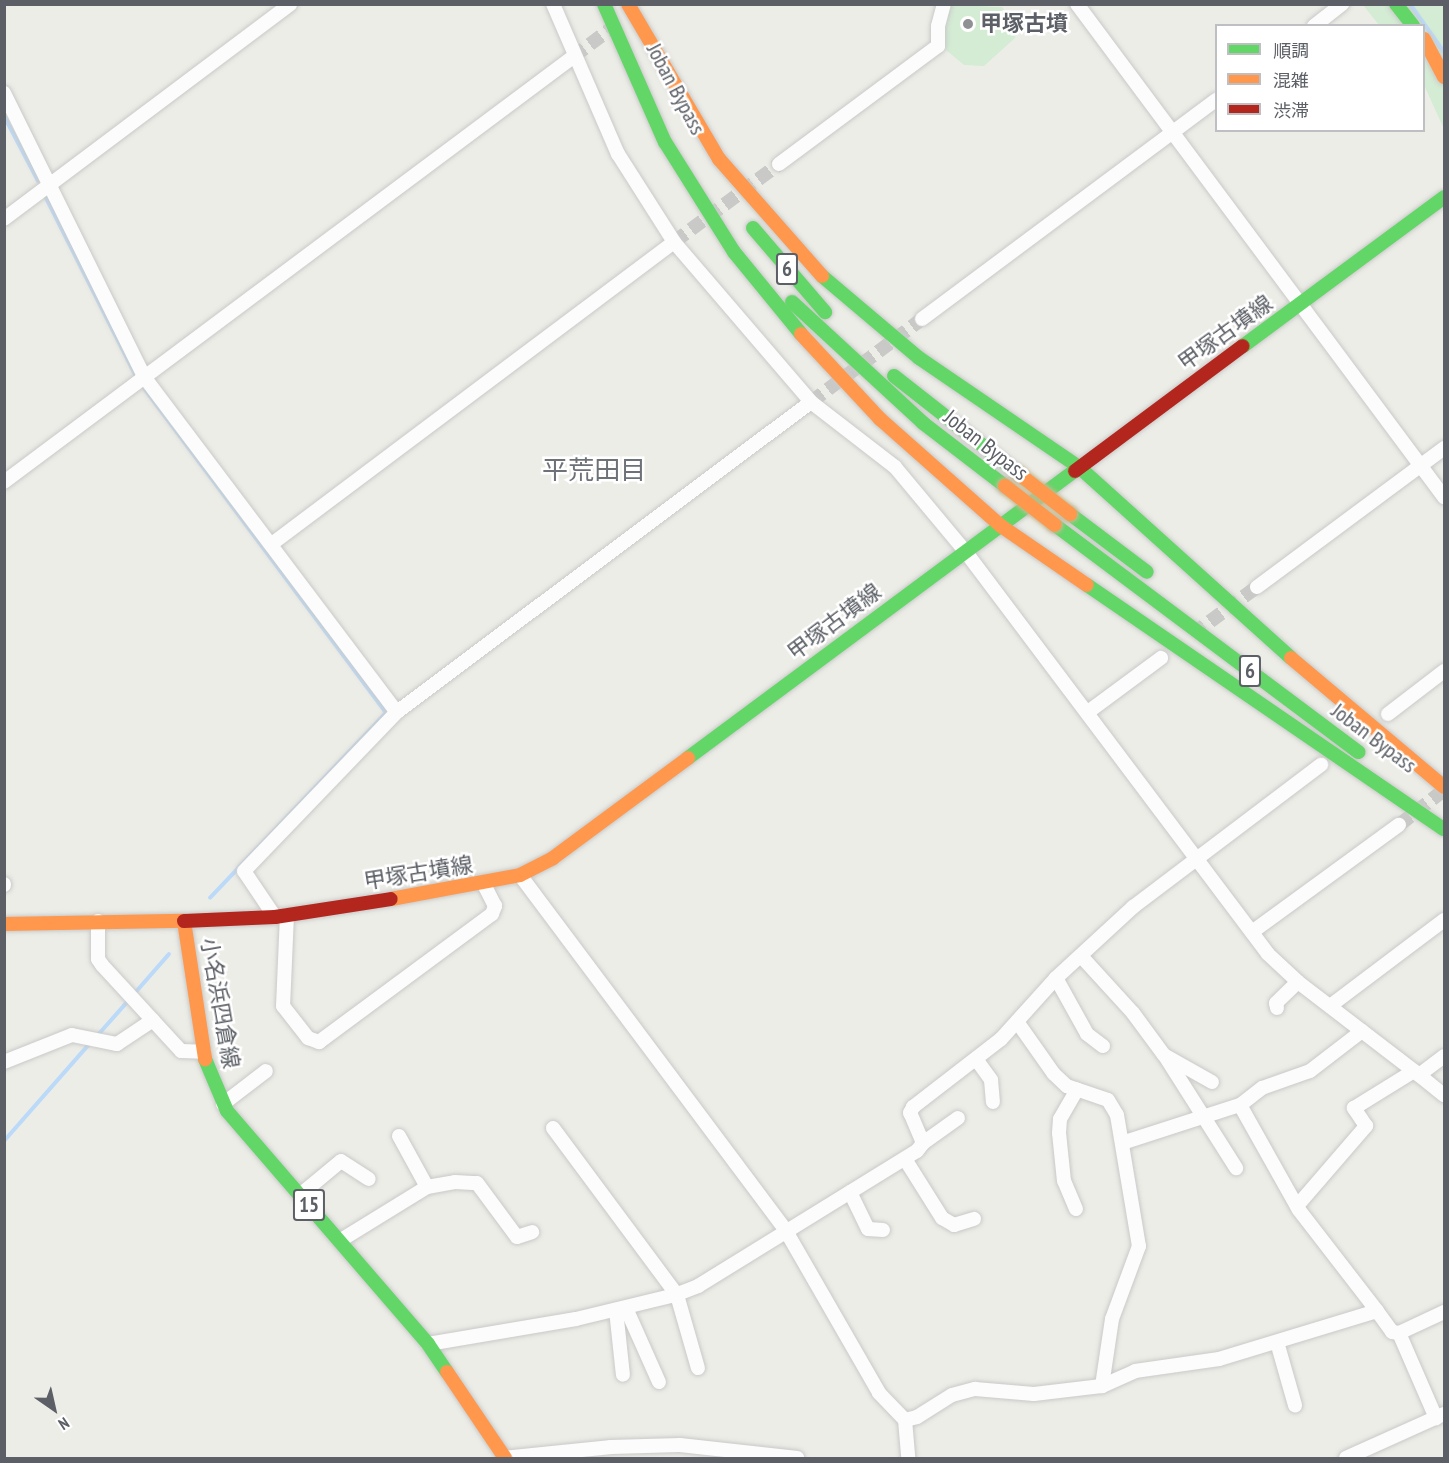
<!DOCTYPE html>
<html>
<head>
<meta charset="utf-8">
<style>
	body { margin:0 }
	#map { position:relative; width:1449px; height:1463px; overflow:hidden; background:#edede8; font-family:"PT Sans Narrow","Noto Sans JP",sans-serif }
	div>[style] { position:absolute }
	.green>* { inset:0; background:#d4ebd4 }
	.stream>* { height:4px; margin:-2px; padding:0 2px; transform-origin:2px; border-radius:2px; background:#bbd9f8 }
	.street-tunnel>* { height:14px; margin-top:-7px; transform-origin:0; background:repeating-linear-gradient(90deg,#c9cac8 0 14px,transparent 0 21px) }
	.roads { filter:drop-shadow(0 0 2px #c9cac8) drop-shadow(0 0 2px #c9cac8) }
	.street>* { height:14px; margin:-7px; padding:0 7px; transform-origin:7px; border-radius:7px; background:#fcfcfc }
	.fast>* { height:14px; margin:-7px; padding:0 7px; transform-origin:7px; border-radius:7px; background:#63d668 }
	.slow>* { height:14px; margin:-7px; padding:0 7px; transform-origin:7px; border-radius:7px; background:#ff974d }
	.jam>* { height:14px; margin:-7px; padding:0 7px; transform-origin:7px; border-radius:7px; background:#b3261e }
	.bridges { filter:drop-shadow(0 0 2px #c5ba94) drop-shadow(0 0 2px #c5ba94) }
	.slow-bridge>* { height:14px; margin:-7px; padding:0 7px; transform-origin:7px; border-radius:7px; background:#ff974d }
	.dots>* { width:16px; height:16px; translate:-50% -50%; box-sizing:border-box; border:3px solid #fff; border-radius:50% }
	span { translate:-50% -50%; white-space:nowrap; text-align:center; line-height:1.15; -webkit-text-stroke:5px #fff; paint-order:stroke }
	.shield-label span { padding:2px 4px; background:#fff; border:2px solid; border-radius:4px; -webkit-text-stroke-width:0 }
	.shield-label { font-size:21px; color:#5c6066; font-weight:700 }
	.poi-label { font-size:22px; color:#5c6066; font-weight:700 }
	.left { translate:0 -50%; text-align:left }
	.street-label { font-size:22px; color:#5c6066 }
	.quarter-label { font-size:26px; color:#6d7278 }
	.frame { position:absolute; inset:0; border:6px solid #5c6066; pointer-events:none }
	.legend { position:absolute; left:1215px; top:24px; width:210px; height:108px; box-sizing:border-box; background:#fff; border:2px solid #bebfc2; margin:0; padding:8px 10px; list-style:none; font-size:18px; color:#5c6066 }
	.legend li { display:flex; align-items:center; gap:12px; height:30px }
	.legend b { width:30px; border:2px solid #bebfc2 }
	.north { position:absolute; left:24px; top:1379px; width:60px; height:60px; -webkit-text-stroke:4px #fff; paint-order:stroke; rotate:146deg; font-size:16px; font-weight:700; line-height:24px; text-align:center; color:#5c6066 }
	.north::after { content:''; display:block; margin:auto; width:21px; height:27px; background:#5c6066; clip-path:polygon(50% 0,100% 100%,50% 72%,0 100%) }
</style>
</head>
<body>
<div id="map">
	<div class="green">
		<div style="clip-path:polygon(949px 5px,1002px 7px,1017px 26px,1015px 38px,984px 66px,964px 65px,946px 50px,943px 28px)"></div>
		<div style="clip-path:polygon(1363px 5px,1444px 5px,1444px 129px,1424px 85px,1424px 26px,1379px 25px)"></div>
	</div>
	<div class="stream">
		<div style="left:1410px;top:4px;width:59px;rotate:54.7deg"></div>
		<div style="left:4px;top:116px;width:73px;rotate:62.4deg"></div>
		<div style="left:45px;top:196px;width:204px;rotate:63.2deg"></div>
		<div style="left:141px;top:384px;width:410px;rotate:53.3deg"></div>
		<div style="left:386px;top:713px;width:255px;rotate:133.6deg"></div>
		<div style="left:134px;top:994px;width:53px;rotate:-48.8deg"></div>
		<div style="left:96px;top:1037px;width:50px;rotate:-48.3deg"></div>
		<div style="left:4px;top:1141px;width:132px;rotate:-48.7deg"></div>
	</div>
	<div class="street-tunnel">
		<div style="left:573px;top:57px;width:55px;rotate:-36.9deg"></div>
		<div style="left:674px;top:242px;width:131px;rotate:-36.6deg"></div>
		<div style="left:811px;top:402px;width:139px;rotate:-36.8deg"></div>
		<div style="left:1193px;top:634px;width:79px;rotate:-36.3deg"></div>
		<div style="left:1399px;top:825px;width:57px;rotate:-37.9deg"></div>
	</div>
	<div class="roads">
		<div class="street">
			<div style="left:553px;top:4px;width:163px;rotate:66.6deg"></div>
			<div style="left:618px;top:154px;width:104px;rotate:57.5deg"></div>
			<div style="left:674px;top:242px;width:211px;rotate:49.4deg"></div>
			<div style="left:811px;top:402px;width:106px;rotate:37.7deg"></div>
			<div style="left:895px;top:467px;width:109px;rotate:50.2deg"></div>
			<div style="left:965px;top:551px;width:504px;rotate:53.06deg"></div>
			<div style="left:1268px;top:954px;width:41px;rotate:43deg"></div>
			<div style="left:1298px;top:982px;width:153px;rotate:37.5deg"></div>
			<div style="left:1419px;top:1075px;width:31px;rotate:-37deg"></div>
			<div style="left:1077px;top:4px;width:615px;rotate:53.34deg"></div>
			<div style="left:1314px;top:26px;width:36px;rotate:-38deg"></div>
			<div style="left:4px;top:93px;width:318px;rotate:63.7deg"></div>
			<div style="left:145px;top:378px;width:418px;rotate:53deg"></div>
			<div style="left:779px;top:164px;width:198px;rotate:-36.6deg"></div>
			<div style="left:938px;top:46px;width:20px;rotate:-90deg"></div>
			<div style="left:938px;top:26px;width:23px;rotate:-75deg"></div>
			<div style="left:4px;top:219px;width:358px;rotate:-36.9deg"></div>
			<div style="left:922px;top:319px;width:367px;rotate:-36.7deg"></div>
			<div style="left:4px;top:482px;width:710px;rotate:-36.76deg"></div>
			<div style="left:273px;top:543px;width:501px;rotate:-36.89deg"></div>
			<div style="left:1257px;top:587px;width:233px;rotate:-36.6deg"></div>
			<div style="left:1088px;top:712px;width:91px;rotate:-36.5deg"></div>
			<div style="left:1388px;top:714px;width:71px;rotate:-37.5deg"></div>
			<div style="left:520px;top:875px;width:444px;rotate:53.2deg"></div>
			<div style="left:786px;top:1231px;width:187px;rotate:60.1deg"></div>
			<div style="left:879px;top:1393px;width:37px;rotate:46deg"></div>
			<div style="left:905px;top:1420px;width:12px;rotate:-14deg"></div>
			<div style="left:917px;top:1417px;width:41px;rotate:-32.2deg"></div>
			<div style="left:952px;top:1395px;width:24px;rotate:-15deg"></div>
			<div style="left:975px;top:1389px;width:59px;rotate:4.8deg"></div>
			<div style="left:1034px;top:1394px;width:68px;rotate:-6.7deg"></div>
			<div style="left:1102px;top:1386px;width:36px;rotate:-24deg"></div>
			<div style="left:1135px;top:1371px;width:85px;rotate:-8.1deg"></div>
			<div style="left:1219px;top:1359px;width:165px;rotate:-16.9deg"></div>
			<div style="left:1377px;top:1311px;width:26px;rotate:54deg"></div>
			<div style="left:1392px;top:1332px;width:7px;rotate:8deg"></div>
			<div style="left:1399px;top:1333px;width:50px;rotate:-25deg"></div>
			<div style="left:4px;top:884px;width:1px;rotate:90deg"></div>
			<div style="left:287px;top:915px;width:91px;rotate:92.5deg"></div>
			<div style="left:283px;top:1006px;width:41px;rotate:52deg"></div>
			<div style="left:308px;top:1038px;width:12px;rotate:20deg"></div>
			<div style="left:319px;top:1042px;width:215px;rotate:-36.5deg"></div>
			<div style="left:492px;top:914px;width:9px;rotate:-69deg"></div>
			<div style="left:495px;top:906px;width:25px;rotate:-117deg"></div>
			<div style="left:275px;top:917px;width:55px;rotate:-124deg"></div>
			<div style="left:244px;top:871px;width:221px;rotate:-46.1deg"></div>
			<div style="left:397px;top:712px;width:517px;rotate:-36.83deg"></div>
			<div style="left:98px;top:921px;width:38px;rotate:90deg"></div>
			<div style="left:98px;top:959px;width:7px;rotate:56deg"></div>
			<div style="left:102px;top:965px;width:117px;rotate:47.4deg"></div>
			<div style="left:181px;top:1051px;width:23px;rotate:2deg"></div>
			<div style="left:1252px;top:932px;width:182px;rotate:-36.1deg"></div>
			<div style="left:1081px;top:956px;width:77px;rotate:47.6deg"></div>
			<div style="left:1133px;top:1013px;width:52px;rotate:53.6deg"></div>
			<div style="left:1164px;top:1055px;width:55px;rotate:29.4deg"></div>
			<div style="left:1056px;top:978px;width:64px;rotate:61deg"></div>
			<div style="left:1087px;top:1034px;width:20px;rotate:37deg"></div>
			<div style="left:1330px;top:1006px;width:143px;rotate:-37deg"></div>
			<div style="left:1277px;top:1008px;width:5px;rotate:-101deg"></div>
			<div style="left:1276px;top:1003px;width:30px;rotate:-44deg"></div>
			<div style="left:1018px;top:1023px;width:62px;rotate:54.8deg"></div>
			<div style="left:1054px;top:1074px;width:18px;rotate:43deg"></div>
			<div style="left:1067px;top:1086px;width:43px;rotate:18.9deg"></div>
			<div style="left:1108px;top:1100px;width:17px;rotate:59deg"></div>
			<div style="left:1117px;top:1115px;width:133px;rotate:80.5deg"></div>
			<div style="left:1139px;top:1246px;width:78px;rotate:110.3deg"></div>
			<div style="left:1112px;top:1319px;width:68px;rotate:98.5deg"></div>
			<div style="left:1362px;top:1031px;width:66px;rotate:142.4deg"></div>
			<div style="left:1310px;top:1071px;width:51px;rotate:160.5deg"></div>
			<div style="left:1262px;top:1088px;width:28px;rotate:142deg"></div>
			<div style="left:1240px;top:1105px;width:120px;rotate:60.7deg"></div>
			<div style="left:1299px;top:1210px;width:128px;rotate:52.3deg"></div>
			<div style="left:1165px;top:1056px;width:133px;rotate:57.6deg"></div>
			<div style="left:976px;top:1059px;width:26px;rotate:54deg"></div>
			<div style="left:991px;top:1080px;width:22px;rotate:85deg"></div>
			<div style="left:4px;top:1062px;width:73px;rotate:-21.7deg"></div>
			<div style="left:72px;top:1035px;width:46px;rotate:11.3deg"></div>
			<div style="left:117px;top:1044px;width:43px;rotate:-33.7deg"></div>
			<div style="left:1419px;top:1075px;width:32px;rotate:39deg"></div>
			<div style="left:223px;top:1104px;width:54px;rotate:-37.5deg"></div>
			<div style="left:553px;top:1128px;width:208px;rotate:53.4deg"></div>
			<div style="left:677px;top:1295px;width:76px;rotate:74deg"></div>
			<div style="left:399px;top:1136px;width:58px;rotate:61.2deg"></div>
			<div style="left:923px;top:1143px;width:43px;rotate:-35.5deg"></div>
			<div style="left:1122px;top:1143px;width:124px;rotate:-17.9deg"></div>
			<div style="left:905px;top:1159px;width:70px;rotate:57.9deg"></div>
			<div style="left:942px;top:1218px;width:14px;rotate:30deg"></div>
			<div style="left:954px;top:1225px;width:21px;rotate:-17deg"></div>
			<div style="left:850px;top:1192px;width:41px;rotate:64.1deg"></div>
			<div style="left:868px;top:1229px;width:15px;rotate:4deg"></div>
			<div style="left:300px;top:1195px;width:53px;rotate:-39.7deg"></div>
			<div style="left:341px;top:1161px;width:33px;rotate:33deg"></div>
			<div style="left:1297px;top:1206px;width:106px;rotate:-49.2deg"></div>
			<div style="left:1366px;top:1126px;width:22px;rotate:-124deg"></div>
			<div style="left:1354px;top:1108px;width:70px;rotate:-31.7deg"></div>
			<div style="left:1076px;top:1209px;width:30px;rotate:-113deg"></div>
			<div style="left:1064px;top:1181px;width:48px;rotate:-95.9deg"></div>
			<div style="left:1059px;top:1133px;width:14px;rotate:-86deg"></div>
			<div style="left:1060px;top:1119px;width:34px;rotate:-60deg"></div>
			<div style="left:341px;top:1240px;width:101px;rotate:-31.6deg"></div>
			<div style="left:427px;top:1187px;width:28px;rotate:-10deg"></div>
			<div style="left:455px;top:1182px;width:22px;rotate:3deg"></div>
			<div style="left:477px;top:1183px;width:67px;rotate:53.5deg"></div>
			<div style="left:517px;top:1237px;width:16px;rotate:-18deg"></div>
			<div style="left:626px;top:1308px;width:81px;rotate:66deg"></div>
			<div style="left:616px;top:1310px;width:65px;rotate:83.9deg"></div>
			<div style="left:1399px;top:1333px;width:93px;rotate:66.5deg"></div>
			<div style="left:1277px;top:1342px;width:66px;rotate:74.1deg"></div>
			<div style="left:428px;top:1344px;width:150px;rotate:-9.6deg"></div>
			<div style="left:576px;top:1319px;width:102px;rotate:-13.6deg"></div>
			<div style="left:675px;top:1295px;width:25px;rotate:-21deg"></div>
			<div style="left:698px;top:1286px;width:257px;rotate:-31.7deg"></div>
			<div style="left:917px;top:1151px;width:10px;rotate:-53deg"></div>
			<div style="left:923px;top:1143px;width:33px;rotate:-113deg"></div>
			<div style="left:910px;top:1113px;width:7px;rotate:-63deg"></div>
			<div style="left:913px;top:1107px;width:111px;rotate:-37.7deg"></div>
			<div style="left:1001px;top:1039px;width:82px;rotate:-48deg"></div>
			<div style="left:1056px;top:978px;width:105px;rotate:-42.7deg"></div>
			<div style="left:1133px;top:907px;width:236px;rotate:-37.1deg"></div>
			<div style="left:905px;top:1420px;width:38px;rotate:85deg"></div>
			<div style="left:503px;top:1458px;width:109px;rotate:-5.8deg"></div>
			<div style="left:611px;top:1447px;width:69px;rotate:-1.7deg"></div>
			<div style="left:680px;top:1445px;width:118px;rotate:6.3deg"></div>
			<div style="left:1346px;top:1458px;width:107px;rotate:-24.2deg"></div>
		</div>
		<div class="fast">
			<div style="left:604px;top:4px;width:151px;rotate:66.2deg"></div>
			<div style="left:665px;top:142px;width:130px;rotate:57.9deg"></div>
			<div style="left:734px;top:252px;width:106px;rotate:50.7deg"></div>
			<div style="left:1396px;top:4px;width:28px;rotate:52deg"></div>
			<div style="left:753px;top:228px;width:111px;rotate:49.4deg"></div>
			<div style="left:822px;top:276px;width:127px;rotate:40.2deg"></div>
			<div style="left:919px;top:358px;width:194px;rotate:34.3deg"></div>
			<div style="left:1079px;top:467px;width:285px;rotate:42deg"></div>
			<div style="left:792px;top:302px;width:178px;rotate:42.7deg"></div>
			<div style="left:923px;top:423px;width:103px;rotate:37.5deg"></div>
			<div style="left:1243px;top:346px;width:250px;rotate:-36.5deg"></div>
			<div style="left:894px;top:376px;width:159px;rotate:38.1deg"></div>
			<div style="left:1070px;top:514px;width:96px;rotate:37deg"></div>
			<div style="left:1055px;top:525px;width:379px;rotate:36.8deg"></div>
			<div style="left:1087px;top:585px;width:432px;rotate:34.4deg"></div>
			<div style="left:688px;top:758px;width:482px;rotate:-36.6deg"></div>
			<div style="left:205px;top:1059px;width:56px;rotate:67.1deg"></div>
			<div style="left:227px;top:1111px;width:308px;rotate:49.2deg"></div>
			<div style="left:428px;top:1344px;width:34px;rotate:56deg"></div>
		</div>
		<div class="slow">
			<div style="left:628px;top:4px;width:180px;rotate:59.6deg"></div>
			<div style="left:719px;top:159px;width:156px;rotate:48.6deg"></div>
			<div style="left:1424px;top:39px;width:43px;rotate:62.2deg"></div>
			<div style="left:801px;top:334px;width:116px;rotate:47.1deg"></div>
			<div style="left:880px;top:419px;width:162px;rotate:41.5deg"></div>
			<div style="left:1001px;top:526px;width:104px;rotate:34.5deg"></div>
			<div style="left:1291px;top:658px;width:200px;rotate:40.1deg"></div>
			<div style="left:391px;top:899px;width:131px;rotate:-10.5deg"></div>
			<div style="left:520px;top:875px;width:37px;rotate:-27deg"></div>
			<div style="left:553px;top:858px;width:168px;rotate:-36.5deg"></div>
			<div style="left:4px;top:924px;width:180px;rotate:-1deg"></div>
			<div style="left:184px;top:921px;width:140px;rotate:81.3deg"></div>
			<div style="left:447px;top:1372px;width:104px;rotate:56deg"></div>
		</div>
		<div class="jam">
			<div style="left:1075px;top:471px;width:209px;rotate:-36.7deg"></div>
			<div style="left:184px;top:921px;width:91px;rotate:-2.5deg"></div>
			<div style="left:275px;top:917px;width:117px;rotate:-8.8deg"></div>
		</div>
	</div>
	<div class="bridges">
		<div class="slow-bridge">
			<div style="left:1019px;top:474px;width:65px;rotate:38.1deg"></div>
			<div style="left:1005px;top:486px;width:63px;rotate:38deg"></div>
		</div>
	</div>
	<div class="dots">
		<div style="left:968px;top:24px;background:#8f9194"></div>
	</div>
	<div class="shield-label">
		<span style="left:787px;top:269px">6</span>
		<span style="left:1250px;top:671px">6</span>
		<span style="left:309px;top:1205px">15</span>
	</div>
	<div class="poi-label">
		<span class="left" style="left:980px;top:24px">甲塚古墳</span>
	</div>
	<div class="street-label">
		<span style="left:676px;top:89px;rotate:62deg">Joban Bypass</span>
		<span style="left:1225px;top:333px;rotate:-36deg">甲塚古墳線</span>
		<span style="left:986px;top:445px;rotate:38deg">Joban Bypass</span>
		<span style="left:834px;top:622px;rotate:-37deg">甲塚古墳線</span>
		<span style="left:1374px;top:738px;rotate:37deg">Joban Bypass</span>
		<span style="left:418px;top:873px;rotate:-9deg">甲塚古墳線</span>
		<span style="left:220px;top:1003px;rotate:80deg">小名浜四倉線</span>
	</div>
	<div class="quarter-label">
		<span style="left:594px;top:470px">平荒田目</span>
	</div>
	<div class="frame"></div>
	<ul class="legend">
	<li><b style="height:8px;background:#63d668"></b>順調</li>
	<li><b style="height:8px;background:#ff974d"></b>混雑</li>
	<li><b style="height:8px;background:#b3261e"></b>渋滞</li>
	</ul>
	<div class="north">N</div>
</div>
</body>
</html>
